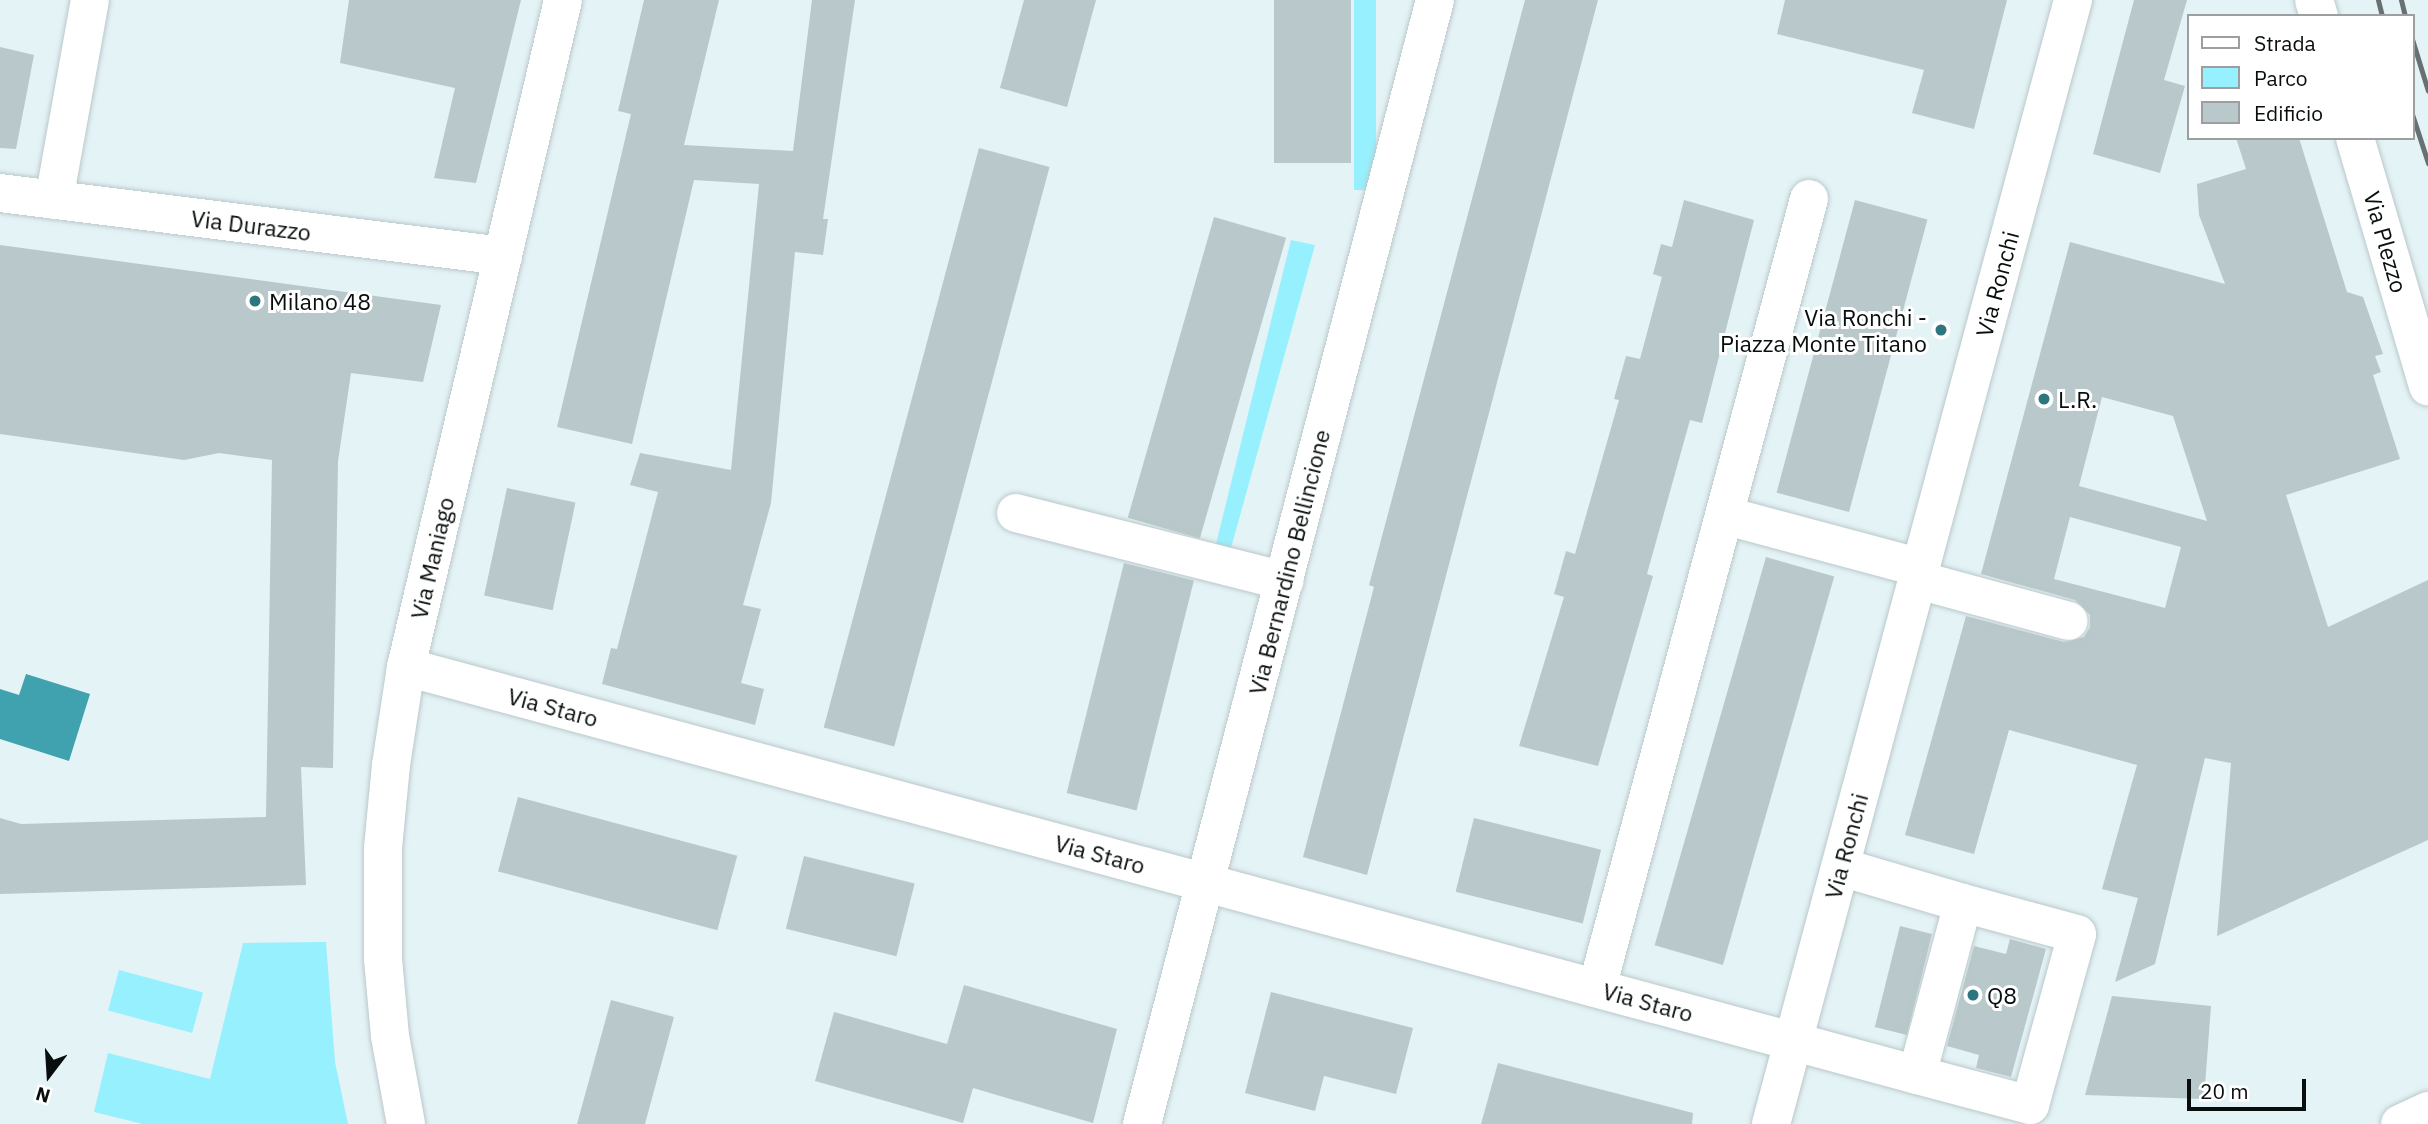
<!DOCTYPE html>
<html>
<head>
<meta charset="utf-8">
<style>
	body { margin:0 }
	#map { position:relative; width:2428px; height:1124px; overflow:hidden; background:#e4f3f5; font-family:"IBM Plex Sans",sans-serif }
	div>[style] { position:absolute }
	.green>* { inset:0; background:#97f0fe; transform-origin:0 0 }
	.water>* { inset:0; background:#40a2af }
	.building>* { inset:0; background:#b9c8ca; transform-origin:0 0 }
	.roads { filter:drop-shadow(0 0 2px #bac8cb) drop-shadow(0 0 2px #bac8cb) }
	.minor>* { height:38px; margin:-19px; padding:0 19px; transform-origin:19px; border-radius:19px; background:#fff }
	.rail>* { height:5px; margin:-2.5px; padding:0 2.5px; transform-origin:2.5px; border-radius:2.5px; background:#677072 }
	.dots>* { width:19px; height:19px; translate:-50% -50%; box-sizing:border-box; border:4px solid #fff; border-radius:50% }
	span { translate:-50% -50%; white-space:nowrap; text-align:center; line-height:1.15; -webkit-text-stroke:6px #fff; paint-order:stroke }
	.street-label { font-size:23px; color:#080d0e }
	.poi-label { font-size:23px; color:#080d0e }
	.left { translate:0 -50%; text-align:left }
	.right { translate:-100% -50%; text-align:right }
	.legend { position:absolute; left:2187px; top:14px; width:228px; height:126px; box-sizing:border-box; background:#fff; border:2px solid #9c9e9f; margin:0; padding:9px 12px; list-style:none; font-size:21px; color:#080d0e }
	.legend li { display:flex; align-items:center; gap:14px; height:35px }
	.legend b { width:35px; border:2px solid #9c9e9f }
	.north { position:absolute; left:14px; top:1040px; width:70px; height:70px; -webkit-text-stroke:5px #fff; paint-order:stroke; rotate:197deg; font-size:19px; font-weight:700; line-height:28px; text-align:center; color:#080d0e }
	.north::after { content:''; display:block; margin:auto; width:24px; height:32px; background:#080d0e; clip-path:polygon(50% 0,100% 100%,50% 72%,0 100%) }
	.scale { position:absolute; left:2187px; top:1079px; width:119px; height:32px; box-sizing:border-box; border:4px solid #080d0e; border-top:0; padding-left:9px; font-size:21px; line-height:24px; white-space:nowrap; color:#080d0e; -webkit-text-stroke:5px #fff; paint-order:stroke }
</style>
</head>
<body>
<div id="map">
	<div class="green">
		<div style="left:1354px;top:0;width:22px;height:190px"></div>
		<div style="clip-path:polygon(1291px 240px,1315px 245px,1231px 548px,1216px 544px)"></div>
		<div style="clip-path:polygon(326px 942px,335px 1062px,348px 1124px,143px 1124px,94px 1112px,108px 1053px,210px 1079px,243px 943px)"></div>
		<div style="left:119px;top:970px;width:87px;height:42px;rotate:15deg"></div>
	</div>
	<div class="water">
		<div style="clip-path:polygon(26px 674px,90px 694px,69px 761px,0 739px,0 689px,19px 695px)"></div>
	</div>
	<div class="building">
		<div style="clip-path:polygon(349px 0,521px 0,476px 183px,434px 178px,455px 88px,340px 63px)"></div>
		<div style="clip-path:polygon(644px 0,719px 0,684px 145px,793px 151px,812px 0,855px 0,823px 219px,828px 219px,823px 255px,795px 252px,771px 503px,743px 605px,761px 609px,741px 683px,764px 689px,755px 725px,602px 684px,611px 648px,617px 649px,658px 492px,630px 485px,640px 453px,731px 470px,759px 184px,694px 180px,632px 444px,557px 427px,631px 114px,618px 111px)"></div>
		<div style="clip-path:polygon(1024px 0,1096px 0,1067px 107px,1000px 88px)"></div>
		<div style="left:1274px;top:0;width:77px;height:163px"></div>
		<div style="clip-path:polygon(1525px 0,1598px 0,1367px 875px,1303px 857px,1374px 587px,1369px 585px)"></div>
		<div style="clip-path:polygon(1785px 0,2007px 0,1974px 129px,1912px 113px,1924px 70px,1777px 34px)"></div>
		<div style="clip-path:polygon(2134px 0,2187px 0,2164px 80px,2185px 86px,2160px 173px,2093px 154px)"></div>
		<div style="clip-path:polygon(0 47px,34px 55px,16px 149px,0 148px)"></div>
		<div style="clip-path:polygon(evenodd,2236px 138px,2299px 138px,2347px 292px,2363px 297px,2383px 354px,2375px 356px,2381px 372px,2373px 375px,2400px 459px,2286px 495px,2328px 627px,2428px 580px,2428px 840px,2217px 936px,2231px 763px,2205px 758px,2155px 964px,2115px 982px,2138px 898px,2102px 889px,2137px 765px,2009px 730px,1974px 854px,1905px 835px,1966px 616px,2064px 642px,2084px 637px,2090px 627px,2090px 615px,2075px 600px,1981px 574px,2070px 242px,2225px 284px,2199px 215px,2197px 184px,2246px 169px,2236px 138px,2102px 397px,2173px 416px,2207px 521px,2079px 486px,2102px 397px,2236px 138px,2070px 517px,2181px 547px,2165px 608px,2054px 579px,2070px 517px)"></div>
		<div style="left:979px;top:148px;width:73px;height:600px;rotate:15deg"></div>
		<div style="clip-path:polygon(1684px 200px,1754px 220px,1702px 423px,1690px 420px,1647px 574px,1653px 576px,1598px 766px,1519px 746px,1564px 597px,1554px 594px,1566px 551px,1575px 554px,1619px 400px,1614px 399px,1626px 356px,1640px 359px,1662px 277px,1653px 274px,1661px 244px,1672px 247px)"></div>
		<div style="left:1855px;top:200px;width:75px;height:303px;rotate:15deg"></div>
		<div style="left:1214px;top:217px;width:75px;height:313px;rotate:16deg"></div>
		<div style="clip-path:polygon(0 245px,441px 305px,423px 382px,351px 373px,338px 461px,333px 768px,301px 767px,306px 885px,0 894px,0 818px,21px 824px,266px 817px,272px 460px,219px 453px,184px 460px,0 434px)"></div>
		<div style="left:507px;top:488px;width:70px;height:110px;rotate:12deg"></div>
		<div style="left:1766px;top:557px;width:71px;height:404px;rotate:16deg"></div>
		<div style="left:1124px;top:563px;width:72px;height:237px;rotate:14deg"></div>
		<div style="left:518px;top:797px;width:227px;height:77px;rotate:15deg"></div>
		<div style="left:1474px;top:818px;width:131px;height:76px;rotate:14deg"></div>
		<div style="left:804px;top:856px;width:114px;height:75px;rotate:14deg"></div>
		<div style="left:1900px;top:926px;width:33px;height:104px;rotate:14deg"></div>
		<div style="clip-path:polygon(2010px 939px,2046px 949px,2011px 1077px,1976px 1068px,1979px 1055px,1947px 1046px,1974px 946px,2006px 954px)"></div>
		<div style="clip-path:polygon(964px 985px,1117px 1029px,1093px 1123px,973px 1088px,963px 1123px,815px 1081px,834px 1012px,947px 1044px)"></div>
		<div style="clip-path:polygon(1271px 992px,1413px 1028px,1396px 1094px,1324px 1076px,1315px 1111px,1245px 1093px)"></div>
		<div style="clip-path:polygon(2112px 996px,2211px 1006px,2204px 1099px,2085px 1095px)"></div>
		<div style="clip-path:polygon(611px 1000px,674px 1017px,645px 1124px,577px 1124px)"></div>
		<div style="clip-path:polygon(1498px 1063px,1693px 1113px,1692px 1124px,1481px 1124px)"></div>
	</div>
	<div class="roads">
		<div class="minor">
			<div style="left:2314px;top:0;width:17px;rotate:73deg"></div>
			<div style="left:2355px;top:138px;width:259px;rotate:73.6deg"></div>
			<div style="left:0;top:193px;width:507px;rotate:7.14deg"></div>
			<div style="left:54px;top:200px;width:203px;rotate:-79.8deg"></div>
			<div style="left:1016px;top:513px;width:277px;rotate:14.2deg"></div>
			<div style="left:1727px;top:516px;width:201px;rotate:15deg"></div>
			<div style="left:1918px;top:580px;width:156px;rotate:15.2deg"></div>
			<div style="left:406px;top:667px;width:1565px;rotate:15.11deg"></div>
			<div style="left:1917px;top:1075px;width:178px;rotate:-75deg"></div>
			<div style="left:1963px;top:903px;width:127px;rotate:-163.6deg"></div>
			<div style="left:1597px;top:988px;width:817px;rotate:-74.96deg"></div>
			<div style="left:1917px;top:1075px;width:117px;rotate:14.9deg"></div>
			<div style="left:2030px;top:1105px;width:177px;rotate:-74.6deg"></div>
			<div style="left:2077px;top:934px;width:118px;rotate:-164.8deg"></div>
			<div style="left:406px;top:1124px;width:89px;rotate:-100.3deg"></div>
			<div style="left:390px;top:1036px;width:77px;rotate:-95.2deg"></div>
			<div style="left:383px;top:959px;width:111px;rotate:-90deg"></div>
			<div style="left:383px;top:848px;width:83px;rotate:-84.5deg"></div>
			<div style="left:391px;top:765px;width:99px;rotate:-81.3deg"></div>
			<div style="left:406px;top:667px;width:685px;rotate:-76.75deg"></div>
			<div style="left:1142px;top:1124px;width:1162px;rotate:-75.39deg"></div>
			<div style="left:1771px;top:1124px;width:1164px;rotate:-74.96deg"></div>
			<div style="left:2400px;top:1124px;width:31px;rotate:-25deg"></div>
		</div>
	</div>
	<div class="rail">
		<div style="left:2378px;top:0;width:16px;rotate:76deg"></div>
		<div style="left:2401px;top:0;width:16px;rotate:76deg"></div>
		<div style="left:2412px;top:39px;width:54px;rotate:72.9deg"></div>
		<div style="left:2412px;top:114px;width:52px;rotate:71.9deg"></div>
	</div>
	<div class="dots">
		<div style="left:255px;top:301px;background:#2d757f"></div>
		<div style="left:1941px;top:330px;background:#2d757f"></div>
		<div style="left:2044px;top:399px;background:#2d757f"></div>
		<div style="left:1973px;top:995px;background:#2d757f"></div>
	</div>
	<div class="street-label">
		<span style="left:251px;top:225px;rotate:7deg">Via Durazzo</span>
		<span style="left:2386px;top:242px;rotate:74deg">Via Plezzo</span>
		<span style="left:1997px;top:284px;rotate:-75deg">Via Ronchi</span>
		<span style="left:432px;top:558px;rotate:-77deg">Via Maniago</span>
		<span style="left:1289px;top:562px;rotate:-76deg">Via Bernardino Bellincione</span>
		<span style="left:553px;top:707px;rotate:15deg">Via Staro</span>
		<span style="left:1846px;top:846px;rotate:-75deg">Via Ronchi</span>
		<span style="left:1100px;top:854px;rotate:15deg">Via Staro</span>
		<span style="left:1648px;top:1002px;rotate:15deg">Via Staro</span>
	</div>
	<div class="poi-label">
		<span class="left" style="left:269px;top:301px">Milano 48</span>
		<span class="right" style="left:1927px;top:330px">Via Ronchi -<br>Piazza Monte Titano</span>
		<span class="left" style="left:2058px;top:399px">L.R.</span>
		<span class="left" style="left:1987px;top:995px">Q8</span>
	</div>
	<ul class="legend">
	<li><b style="height:9px;background:#fff"></b>Strada</li>
	<li><b style="height:19px;background:#97f0fe"></b>Parco</li>
	<li><b style="height:19px;background:#b9c8ca"></b>Edificio</li>
	</ul>
	<div class="north">N</div>
	<div class="scale">20 m</div>
</div>
</body>
</html>
